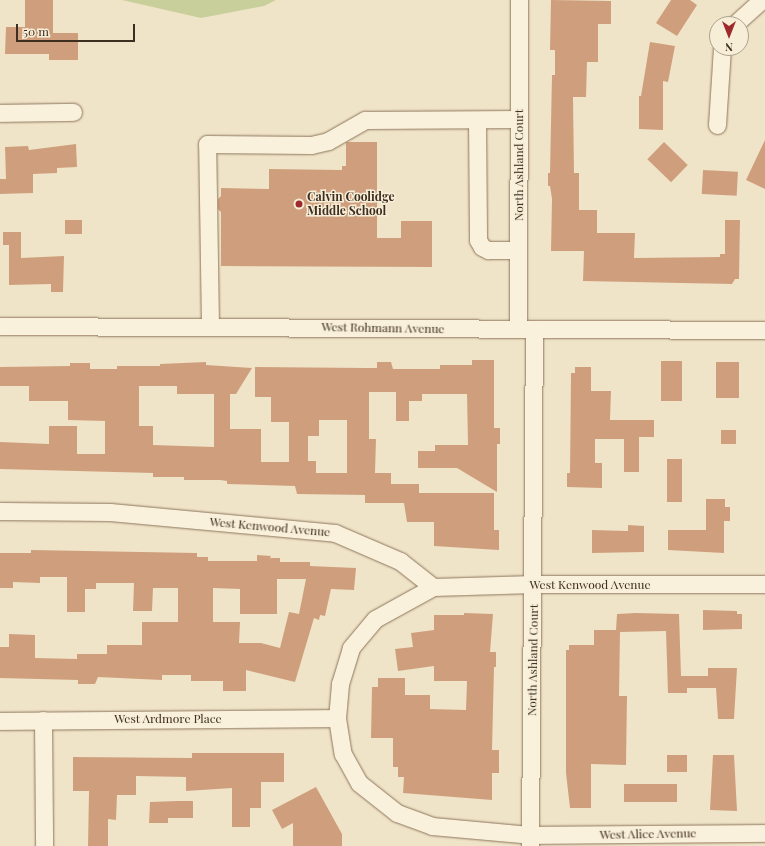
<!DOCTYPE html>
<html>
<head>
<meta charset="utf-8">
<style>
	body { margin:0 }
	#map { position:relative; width:765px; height:846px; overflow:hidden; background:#f0e4c8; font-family:"Playfair Display",serif }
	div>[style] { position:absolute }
	.green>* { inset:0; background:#c9cf9b }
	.building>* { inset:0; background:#cf9f7d; transform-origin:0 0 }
	.roads { filter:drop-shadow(0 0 1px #8d765c) drop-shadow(0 0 1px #8d765c) }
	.minor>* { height:17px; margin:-8.5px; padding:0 8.5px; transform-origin:8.5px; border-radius:8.5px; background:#faf1dc }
	.dots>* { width:11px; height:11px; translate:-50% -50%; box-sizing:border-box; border:2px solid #f7eed8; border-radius:50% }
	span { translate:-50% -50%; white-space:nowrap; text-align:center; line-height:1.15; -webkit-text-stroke:3px #f7eed8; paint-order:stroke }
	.street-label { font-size:12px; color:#3d2e20 }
	.poi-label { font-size:12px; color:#3d2e20; font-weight:700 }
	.left { translate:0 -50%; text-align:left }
	.north { position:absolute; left:709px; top:16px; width:40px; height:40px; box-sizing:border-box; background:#f7eed8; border:1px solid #ada18e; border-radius:50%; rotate:180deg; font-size:11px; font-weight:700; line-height:16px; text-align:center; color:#3d2e20 }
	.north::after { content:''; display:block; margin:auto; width:14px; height:18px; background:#9e2a2b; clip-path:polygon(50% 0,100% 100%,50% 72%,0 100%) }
	.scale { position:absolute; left:16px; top:24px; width:119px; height:18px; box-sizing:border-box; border:2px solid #3d2e20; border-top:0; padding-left:5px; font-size:12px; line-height:14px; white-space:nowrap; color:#3d2e20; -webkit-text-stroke:3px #f7eed8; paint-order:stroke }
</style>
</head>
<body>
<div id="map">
	<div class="green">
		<div style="clip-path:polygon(122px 0,276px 0,264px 6px,201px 18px)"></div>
	</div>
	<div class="building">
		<div style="clip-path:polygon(25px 0,53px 0,53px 33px,78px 33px,78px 60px,49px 60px,49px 54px,5px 54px,6px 27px,25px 27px)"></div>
		<div style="clip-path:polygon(551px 0,611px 1px,611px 24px,598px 24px,598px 62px,587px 62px,586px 97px,573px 97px,574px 173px,579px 173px,579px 210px,597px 210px,597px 233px,635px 233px,634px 258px,720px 257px,720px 254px,725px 254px,725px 220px,740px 220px,739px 279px,735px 279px,732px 284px,583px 281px,584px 251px,551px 251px,552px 199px,550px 186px,548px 186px,548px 173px,550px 173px,552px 75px,555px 75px,555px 50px,550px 50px)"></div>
		<div style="clip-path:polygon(671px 0,690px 0,697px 5px,677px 36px,656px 23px)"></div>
		<div style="clip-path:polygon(650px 42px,675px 46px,668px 82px,663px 81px,663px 130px,639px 129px,639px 96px,641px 96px)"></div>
		<div style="clip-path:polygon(765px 140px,765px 189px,746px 180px)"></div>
		<div style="clip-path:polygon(346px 142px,377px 142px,377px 238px,401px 238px,401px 221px,432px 221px,432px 267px,221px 266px,221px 212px,218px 209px,218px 199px,221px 196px,221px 188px,269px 189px,269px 169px,342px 170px,342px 166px,346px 166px)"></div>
		<div style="left:664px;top:142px;width:33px;height:24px;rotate:44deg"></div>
		<div style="clip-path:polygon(76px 144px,77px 167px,57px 168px,57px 173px,33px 174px,33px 193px,0 194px,0 179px,6px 179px,5px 147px,28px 146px,29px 150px)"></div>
		<div style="left:703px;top:170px;width:35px;height:24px;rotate:3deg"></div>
		<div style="left:65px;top:220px;width:17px;height:14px"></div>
		<div style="clip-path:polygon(3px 232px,21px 232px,21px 258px,64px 256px,63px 292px,51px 292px,51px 284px,9px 285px,9px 245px,3px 245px)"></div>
		<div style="clip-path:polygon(evenodd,472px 360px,494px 360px,494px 428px,500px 428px,500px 444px,497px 444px,497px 492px,457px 468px,418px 468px,418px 451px,435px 451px,435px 445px,468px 445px,467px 394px,422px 394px,422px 401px,409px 401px,409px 421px,396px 421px,396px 392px,369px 392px,369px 439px,376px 439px,375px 473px,391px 473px,391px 484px,419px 484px,419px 493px,494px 493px,494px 530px,499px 530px,499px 550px,434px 546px,434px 522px,407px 522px,404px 503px,365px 503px,365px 495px,297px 494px,295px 486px,227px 484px,227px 481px,220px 480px,184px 480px,184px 477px,153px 477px,153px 473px,0 469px,0 442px,49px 444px,49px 426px,77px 426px,77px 454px,105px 454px,105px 421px,68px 420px,68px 401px,29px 401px,29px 386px,0 386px,0 367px,70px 366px,70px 363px,90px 363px,90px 369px,117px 369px,117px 366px,160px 366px,160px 364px,206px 362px,206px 365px,252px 368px,236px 394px,230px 394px,230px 429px,261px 429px,261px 462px,289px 462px,289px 422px,271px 422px,271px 397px,255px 397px,255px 367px,367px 368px,377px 368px,377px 362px,391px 362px,393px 369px,440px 369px,440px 365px,472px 365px,472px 360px,139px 386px,177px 386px,177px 394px,214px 394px,214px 447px,153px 445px,153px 426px,139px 426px,139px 386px,472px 360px,319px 420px,347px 420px,347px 473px,316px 473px,316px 461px,308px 461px,308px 436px,319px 436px,319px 420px)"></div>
		<div style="left:661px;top:361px;width:21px;height:40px"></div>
		<div style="left:716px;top:362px;width:23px;height:36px"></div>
		<div style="clip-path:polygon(575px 367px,591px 367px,591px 391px,611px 391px,610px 420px,654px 420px,654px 437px,639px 437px,639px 472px,624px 472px,624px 439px,595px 439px,595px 463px,602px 463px,602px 488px,567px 487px,567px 473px,570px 473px,571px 373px,575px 373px)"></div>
		<div style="left:721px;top:430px;width:15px;height:14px"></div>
		<div style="left:667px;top:459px;width:15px;height:43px"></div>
		<div style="clip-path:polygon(706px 499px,725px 499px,725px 507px,730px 507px,730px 521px,724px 521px,724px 553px,668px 550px,668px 530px,706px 530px)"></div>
		<div style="clip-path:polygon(628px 525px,644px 526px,644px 552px,592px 553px,592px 530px,628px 531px)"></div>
		<div style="clip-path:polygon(evenodd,31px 550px,197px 553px,197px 557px,208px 557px,208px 561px,257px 561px,257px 555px,271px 556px,270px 558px,280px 558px,280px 562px,310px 562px,310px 566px,356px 568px,354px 590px,331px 589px,325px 616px,320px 615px,319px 620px,314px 618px,295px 682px,246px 670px,246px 691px,223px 691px,223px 681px,191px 681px,191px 675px,162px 675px,162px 680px,98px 677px,95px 684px,78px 684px,78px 680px,0 678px,0 647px,9px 647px,9px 634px,35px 635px,35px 658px,77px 659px,77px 654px,107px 654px,107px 645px,142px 645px,142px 622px,178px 622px,178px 588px,153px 588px,152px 611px,133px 611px,134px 583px,96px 583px,96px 589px,85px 589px,85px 612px,67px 612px,67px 577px,40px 577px,40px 583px,13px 582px,13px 588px,0 588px,0 553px,31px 553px,31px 550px,277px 579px,306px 579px,299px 614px,289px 612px,280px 648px,261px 643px,239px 643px,240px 622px,213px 622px,213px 588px,240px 589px,240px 614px,277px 614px,277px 579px)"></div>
		<div style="clip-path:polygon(703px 610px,737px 611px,737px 614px,742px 614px,742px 629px,703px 630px)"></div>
		<div style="clip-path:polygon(464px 613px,493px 614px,490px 652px,496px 652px,496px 667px,494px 667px,492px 750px,499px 750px,499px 773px,492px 773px,492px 800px,403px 793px,404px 777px,398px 777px,398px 767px,393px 767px,393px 738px,371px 738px,372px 687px,378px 687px,378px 678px,405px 678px,405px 695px,430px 695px,430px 709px,466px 710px,467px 681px,434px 681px,434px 666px,398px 671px,395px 649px,413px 647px,411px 633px,434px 630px,434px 615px,464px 615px)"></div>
		<div style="clip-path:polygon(636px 613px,679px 614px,681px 676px,708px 676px,708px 668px,737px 668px,734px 719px,718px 719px,716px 688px,687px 688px,687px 693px,668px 693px,666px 631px,620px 632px,619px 696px,627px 696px,626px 765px,591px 764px,591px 808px,570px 808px,566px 773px,566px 650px,569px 650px,569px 645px,594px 645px,594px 630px,616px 630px,617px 614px)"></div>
		<div style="clip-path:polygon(192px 753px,284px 753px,284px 782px,261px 782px,261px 808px,250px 808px,250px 827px,232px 827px,232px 788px,186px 791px,186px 777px,136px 776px,136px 795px,117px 795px,116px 820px,108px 819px,108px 846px,88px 846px,89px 791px,73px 791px,73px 757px,192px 758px)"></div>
		<div style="left:667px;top:755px;width:20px;height:17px"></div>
		<div style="clip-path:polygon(713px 755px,734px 755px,737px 811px,710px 810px)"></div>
		<div style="left:624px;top:784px;width:53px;height:18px"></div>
		<div style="clip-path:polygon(316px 787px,342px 834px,342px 846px,293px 846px,293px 823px,282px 829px,272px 810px)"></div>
		<div style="clip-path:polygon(178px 801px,193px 801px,193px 818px,168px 818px,168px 823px,149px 823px,150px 802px)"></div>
	</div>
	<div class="roads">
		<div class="minor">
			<div style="left:735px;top:24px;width:36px;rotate:-42deg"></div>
			<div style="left:0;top:113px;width:73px;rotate:-0.8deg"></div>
			<div style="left:477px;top:120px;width:120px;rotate:89.5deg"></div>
			<div style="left:478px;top:240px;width:8px;rotate:60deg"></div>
			<div style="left:482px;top:247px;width:7px;rotate:27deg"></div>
			<div style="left:488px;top:250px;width:30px"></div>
			<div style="left:717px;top:125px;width:77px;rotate:-86.3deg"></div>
			<div style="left:0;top:326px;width:765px;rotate:0.3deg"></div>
			<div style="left:210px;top:326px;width:182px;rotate:-90.9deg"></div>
			<div style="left:207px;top:144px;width:104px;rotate:0.6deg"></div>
			<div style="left:311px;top:145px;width:17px;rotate:-13deg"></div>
			<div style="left:328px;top:141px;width:43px;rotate:-29.6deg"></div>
			<div style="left:365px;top:120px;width:154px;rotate:-0.4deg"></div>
			<div style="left:518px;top:329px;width:329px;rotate:-89.8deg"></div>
			<div style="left:0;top:511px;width:110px;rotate:0.5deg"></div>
			<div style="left:110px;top:512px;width:226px;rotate:5.3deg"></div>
			<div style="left:335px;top:533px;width:71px;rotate:23.3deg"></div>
			<div style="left:400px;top:561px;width:42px;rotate:38.2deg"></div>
			<div style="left:433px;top:587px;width:101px;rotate:-1.7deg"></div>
			<div style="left:534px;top:584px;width:231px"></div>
			<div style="left:433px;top:587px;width:66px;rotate:151.1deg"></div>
			<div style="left:375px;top:619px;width:38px;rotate:130deg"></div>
			<div style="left:351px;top:648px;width:38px;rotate:107deg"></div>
			<div style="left:340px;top:684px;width:34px;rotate:95deg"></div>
			<div style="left:337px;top:718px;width:36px;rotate:81deg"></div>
			<div style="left:343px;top:754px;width:33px;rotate:61deg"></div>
			<div style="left:359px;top:783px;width:48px;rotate:38.3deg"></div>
			<div style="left:397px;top:813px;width:37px;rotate:20deg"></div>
			<div style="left:432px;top:826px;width:98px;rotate:5.2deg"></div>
			<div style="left:530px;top:835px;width:235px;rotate:-0.5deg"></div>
			<div style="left:43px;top:720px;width:126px;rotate:89.5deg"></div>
			<div style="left:0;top:721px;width:337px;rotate:-0.5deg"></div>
			<div style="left:530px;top:845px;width:516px;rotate:-89.56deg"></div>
		</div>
	</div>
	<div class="dots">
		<div style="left:299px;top:204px;background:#9e2a2b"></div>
	</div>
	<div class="street-label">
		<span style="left:519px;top:165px;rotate:-90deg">North Ashland Court</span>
		<span style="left:383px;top:328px;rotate:1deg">West Rohmann Avenue</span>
		<span style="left:270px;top:527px;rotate:5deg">West Kenwood Avenue</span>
		<span style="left:590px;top:585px">West Kenwood Avenue</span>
		<span style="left:533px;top:660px;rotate:-89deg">North Ashland Court</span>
		<span style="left:168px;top:719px">West Ardmore Place</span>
		<span style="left:648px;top:834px;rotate:-1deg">West Alice Avenue</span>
	</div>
	<div class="poi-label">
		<span class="left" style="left:307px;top:204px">Calvin Coolidge<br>Middle School</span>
	</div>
	<div class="north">N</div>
	<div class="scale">50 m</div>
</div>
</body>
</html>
